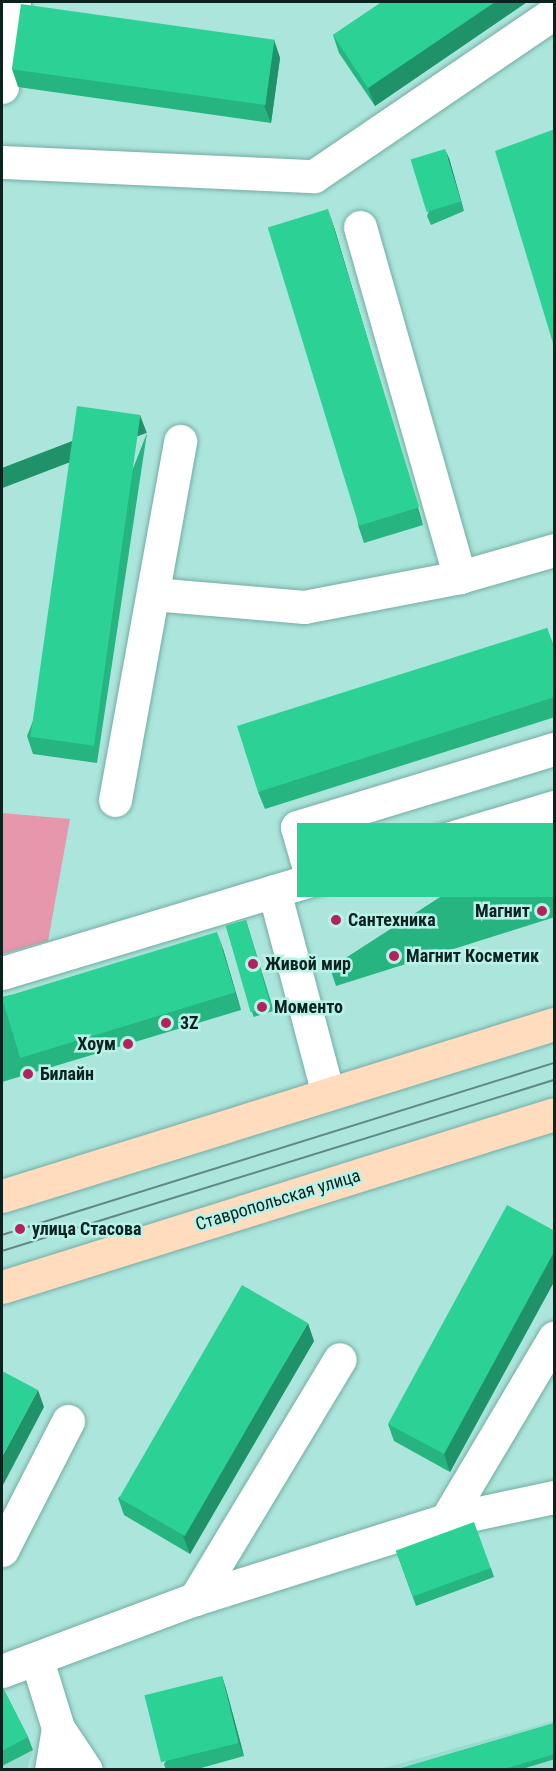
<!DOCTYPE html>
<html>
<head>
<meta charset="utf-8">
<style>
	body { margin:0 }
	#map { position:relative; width:556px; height:1771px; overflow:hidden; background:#ace5db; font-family:"Roboto Condensed",sans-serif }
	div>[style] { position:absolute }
	.built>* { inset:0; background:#98dbcf }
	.green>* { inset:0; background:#e697ab }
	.roads { filter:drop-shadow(0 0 2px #74aca3) drop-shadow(0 0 2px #74aca3) }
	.minor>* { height:33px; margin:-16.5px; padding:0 16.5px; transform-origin:16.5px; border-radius:16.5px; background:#fff }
	.major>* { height:33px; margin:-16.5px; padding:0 16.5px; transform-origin:16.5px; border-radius:16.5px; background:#fedcbd }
	.tram>* { height:1.5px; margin:-0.75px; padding:0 0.75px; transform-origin:0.75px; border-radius:0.75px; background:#608982 }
	.wall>* { inset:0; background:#26b481; transform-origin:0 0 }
	.shaded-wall>* { inset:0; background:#1f9269; transform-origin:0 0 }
	.building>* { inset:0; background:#2cd196; transform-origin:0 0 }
	.dots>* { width:16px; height:16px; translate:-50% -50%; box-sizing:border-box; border:3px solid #b9f2e8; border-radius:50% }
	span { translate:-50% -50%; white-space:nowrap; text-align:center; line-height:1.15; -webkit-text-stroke:5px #b9f2e8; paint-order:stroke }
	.poi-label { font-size:18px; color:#0b221f; font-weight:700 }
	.right { translate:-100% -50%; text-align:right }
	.left { translate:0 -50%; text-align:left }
	.street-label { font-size:18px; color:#0b221f }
	.frame { position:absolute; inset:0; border:3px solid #0b221f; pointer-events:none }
</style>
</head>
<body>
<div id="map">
	<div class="built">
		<div style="clip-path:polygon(2px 1690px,33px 1750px,27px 1769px,2px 1769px)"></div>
		<div style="clip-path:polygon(554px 1721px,554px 1769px,380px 1769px)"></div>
	</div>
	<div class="green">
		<div style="clip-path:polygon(2px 813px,70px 819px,48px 941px,2px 954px)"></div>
	</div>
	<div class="roads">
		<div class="minor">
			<div style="left:2px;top:87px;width:86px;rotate:-82deg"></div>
			<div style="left:2px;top:162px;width:312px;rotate:2.6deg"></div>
			<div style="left:314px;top:176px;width:290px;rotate:-34.2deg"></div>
			<div style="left:360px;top:227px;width:364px;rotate:74.1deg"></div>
			<div style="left:153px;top:594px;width:152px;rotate:4.9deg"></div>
			<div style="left:304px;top:607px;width:159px;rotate:-10.9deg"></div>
			<div style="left:460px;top:577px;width:98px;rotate:-16deg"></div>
			<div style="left:115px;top:800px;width:365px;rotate:-79.7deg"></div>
			<div style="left:312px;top:879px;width:54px;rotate:-106.1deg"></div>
			<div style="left:297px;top:827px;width:269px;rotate:-16.9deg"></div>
			<div style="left:274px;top:891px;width:210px;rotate:75.1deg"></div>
			<div style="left:2px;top:973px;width:576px;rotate:-16.74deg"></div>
			<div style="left:446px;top:1520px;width:212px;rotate:-59.3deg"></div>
			<div style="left:2px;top:1550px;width:145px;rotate:-62.9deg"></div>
			<div style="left:195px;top:1599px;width:280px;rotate:-58.9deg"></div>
			<div style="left:37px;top:1660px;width:71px;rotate:72.8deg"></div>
			<div style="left:58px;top:1728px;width:43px;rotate:99.5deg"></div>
			<div style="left:2px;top:1671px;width:206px;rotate:-20.5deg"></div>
			<div style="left:195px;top:1599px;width:263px;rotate:-17.5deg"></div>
			<div style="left:446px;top:1520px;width:110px;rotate:-12deg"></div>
			<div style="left:58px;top:1728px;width:50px;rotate:56.3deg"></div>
		</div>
		<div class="major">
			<div style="left:2px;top:1196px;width:578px;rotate:-17.31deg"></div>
			<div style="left:2px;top:1287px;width:578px;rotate:-17.4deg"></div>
		</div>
	</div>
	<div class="tram">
		<div style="left:2px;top:1235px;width:578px;rotate:-17.31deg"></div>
		<div style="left:2px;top:1251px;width:578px;rotate:-17.21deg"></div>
	</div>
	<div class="wall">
		<div style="clip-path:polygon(382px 2px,527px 2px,375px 106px,339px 53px,333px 35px)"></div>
		<div style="clip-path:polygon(274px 40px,280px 58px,271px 123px,18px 87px,12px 69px)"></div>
		<div style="clip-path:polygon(449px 158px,464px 211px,431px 225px,427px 216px)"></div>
		<div style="clip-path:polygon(334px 227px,423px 525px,364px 543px,358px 525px)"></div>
		<div style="clip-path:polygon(147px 433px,97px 763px,33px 754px,27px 736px)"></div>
		<div style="clip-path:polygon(547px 628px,555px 649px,555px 717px,265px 809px,258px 792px)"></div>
		<div style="clip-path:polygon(555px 823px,555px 917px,336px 986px,330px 968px)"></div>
		<div style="left:246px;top:920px;width:95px;height:21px;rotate:73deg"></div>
		<div style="clip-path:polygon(223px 949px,241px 1010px,2px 1082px,2px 997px)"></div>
		<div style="clip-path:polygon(555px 1231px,555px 1280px,450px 1472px,394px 1441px,388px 1424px)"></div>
		<div style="clip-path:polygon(314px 1341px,190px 1554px,124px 1515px,118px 1498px)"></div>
		<div style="clip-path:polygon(396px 1551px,491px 1568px,494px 1577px,416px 1606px)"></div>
		<div style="clip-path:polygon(222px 1676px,226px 1689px,244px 1756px,194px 1770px,166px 1770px,164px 1764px)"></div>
		<div style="clip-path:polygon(2px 1686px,28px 1737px,33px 1750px,2px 1766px)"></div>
		<div style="clip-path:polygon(555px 1723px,555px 1759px,519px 1770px,395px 1770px)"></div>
	</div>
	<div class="shaded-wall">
		<div style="clip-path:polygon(495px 2px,527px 2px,375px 106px,368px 88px)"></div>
		<div style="clip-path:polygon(274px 40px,280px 58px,271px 123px,264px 105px)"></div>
		<div style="clip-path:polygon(445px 149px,449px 158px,464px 211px,461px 202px)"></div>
		<div style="clip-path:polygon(328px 209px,334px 227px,423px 525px,417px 508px)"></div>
		<div style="left:140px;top:415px;width:19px;height:334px;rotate:69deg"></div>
		<div style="clip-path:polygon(217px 932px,223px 949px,241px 1010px,235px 992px)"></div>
		<div style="clip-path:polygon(555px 1250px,555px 1280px,450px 1472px,444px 1454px)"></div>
		<div style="clip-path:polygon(308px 1323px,314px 1341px,190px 1554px,183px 1536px)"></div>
		<div style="clip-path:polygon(38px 1390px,44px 1407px,2px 1487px,2px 1457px)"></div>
		<div style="clip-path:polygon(222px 1676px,226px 1689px,244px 1756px,239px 1743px)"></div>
	</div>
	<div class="building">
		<div style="clip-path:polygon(382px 2px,495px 2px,368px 88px,333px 35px)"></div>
		<div style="left:21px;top:4px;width:256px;height:66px;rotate:8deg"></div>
		<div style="clip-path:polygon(555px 129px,555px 350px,495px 151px)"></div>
		<div style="left:445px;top:149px;width:55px;height:36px;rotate:73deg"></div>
		<div style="left:328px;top:209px;width:312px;height:63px;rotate:73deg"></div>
		<div style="left:77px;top:406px;width:64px;height:334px;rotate:8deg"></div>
		<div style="clip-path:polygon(547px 628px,555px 652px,555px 697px,258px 792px,237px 726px)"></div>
		<div style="left:555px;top:823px;width:74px;height:258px;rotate:90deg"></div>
		<div style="left:246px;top:920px;width:90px;height:21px;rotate:74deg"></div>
		<div style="left:217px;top:932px;width:63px;height:225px;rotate:73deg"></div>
		<div style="clip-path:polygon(507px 1205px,555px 1231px,555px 1250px,444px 1454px,388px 1424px)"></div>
		<div style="left:242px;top:1285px;width:76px;height:246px;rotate:30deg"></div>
		<div style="clip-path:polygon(2px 1371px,38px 1390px,2px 1457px)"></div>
		<div style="left:474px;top:1522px;width:49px;height:83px;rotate:70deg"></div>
		<div style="left:222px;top:1676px;width:69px;height:80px;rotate:76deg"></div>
		<div style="clip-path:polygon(2px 1686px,28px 1737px,2px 1751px)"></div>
		<div style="clip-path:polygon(555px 1723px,555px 1754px,500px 1770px,395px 1770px)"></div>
	</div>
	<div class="dots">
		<div style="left:542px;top:911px;background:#b1235b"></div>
		<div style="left:336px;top:920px;background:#b1235b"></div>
		<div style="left:394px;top:956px;background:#b1235b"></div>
		<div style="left:253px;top:964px;background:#b1235b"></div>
		<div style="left:262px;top:1007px;background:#b1235b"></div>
		<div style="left:166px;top:1023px;background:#b1235b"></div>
		<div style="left:128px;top:1044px;background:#b1235b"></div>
		<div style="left:28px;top:1074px;background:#b1235b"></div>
		<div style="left:20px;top:1229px;background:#b1235b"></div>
	</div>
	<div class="poi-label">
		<span class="right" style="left:530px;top:911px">Магнит</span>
		<span class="left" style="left:348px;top:920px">Сантехника</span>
		<span class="left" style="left:406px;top:956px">Магнит Косметик</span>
		<span class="left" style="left:265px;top:964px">Живой мир</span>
		<span class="left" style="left:274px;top:1007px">Моменто</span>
		<span class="left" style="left:180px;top:1023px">3Z</span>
		<span class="right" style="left:116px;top:1044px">Хоум</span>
		<span class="left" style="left:40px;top:1074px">Билайн</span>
		<span class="left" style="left:32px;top:1229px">улица Стасова</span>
	</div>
	<div class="street-label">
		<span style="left:278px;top:1200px;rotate:-17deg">Ставропольская улица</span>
	</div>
	<div class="frame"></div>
</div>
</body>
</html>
